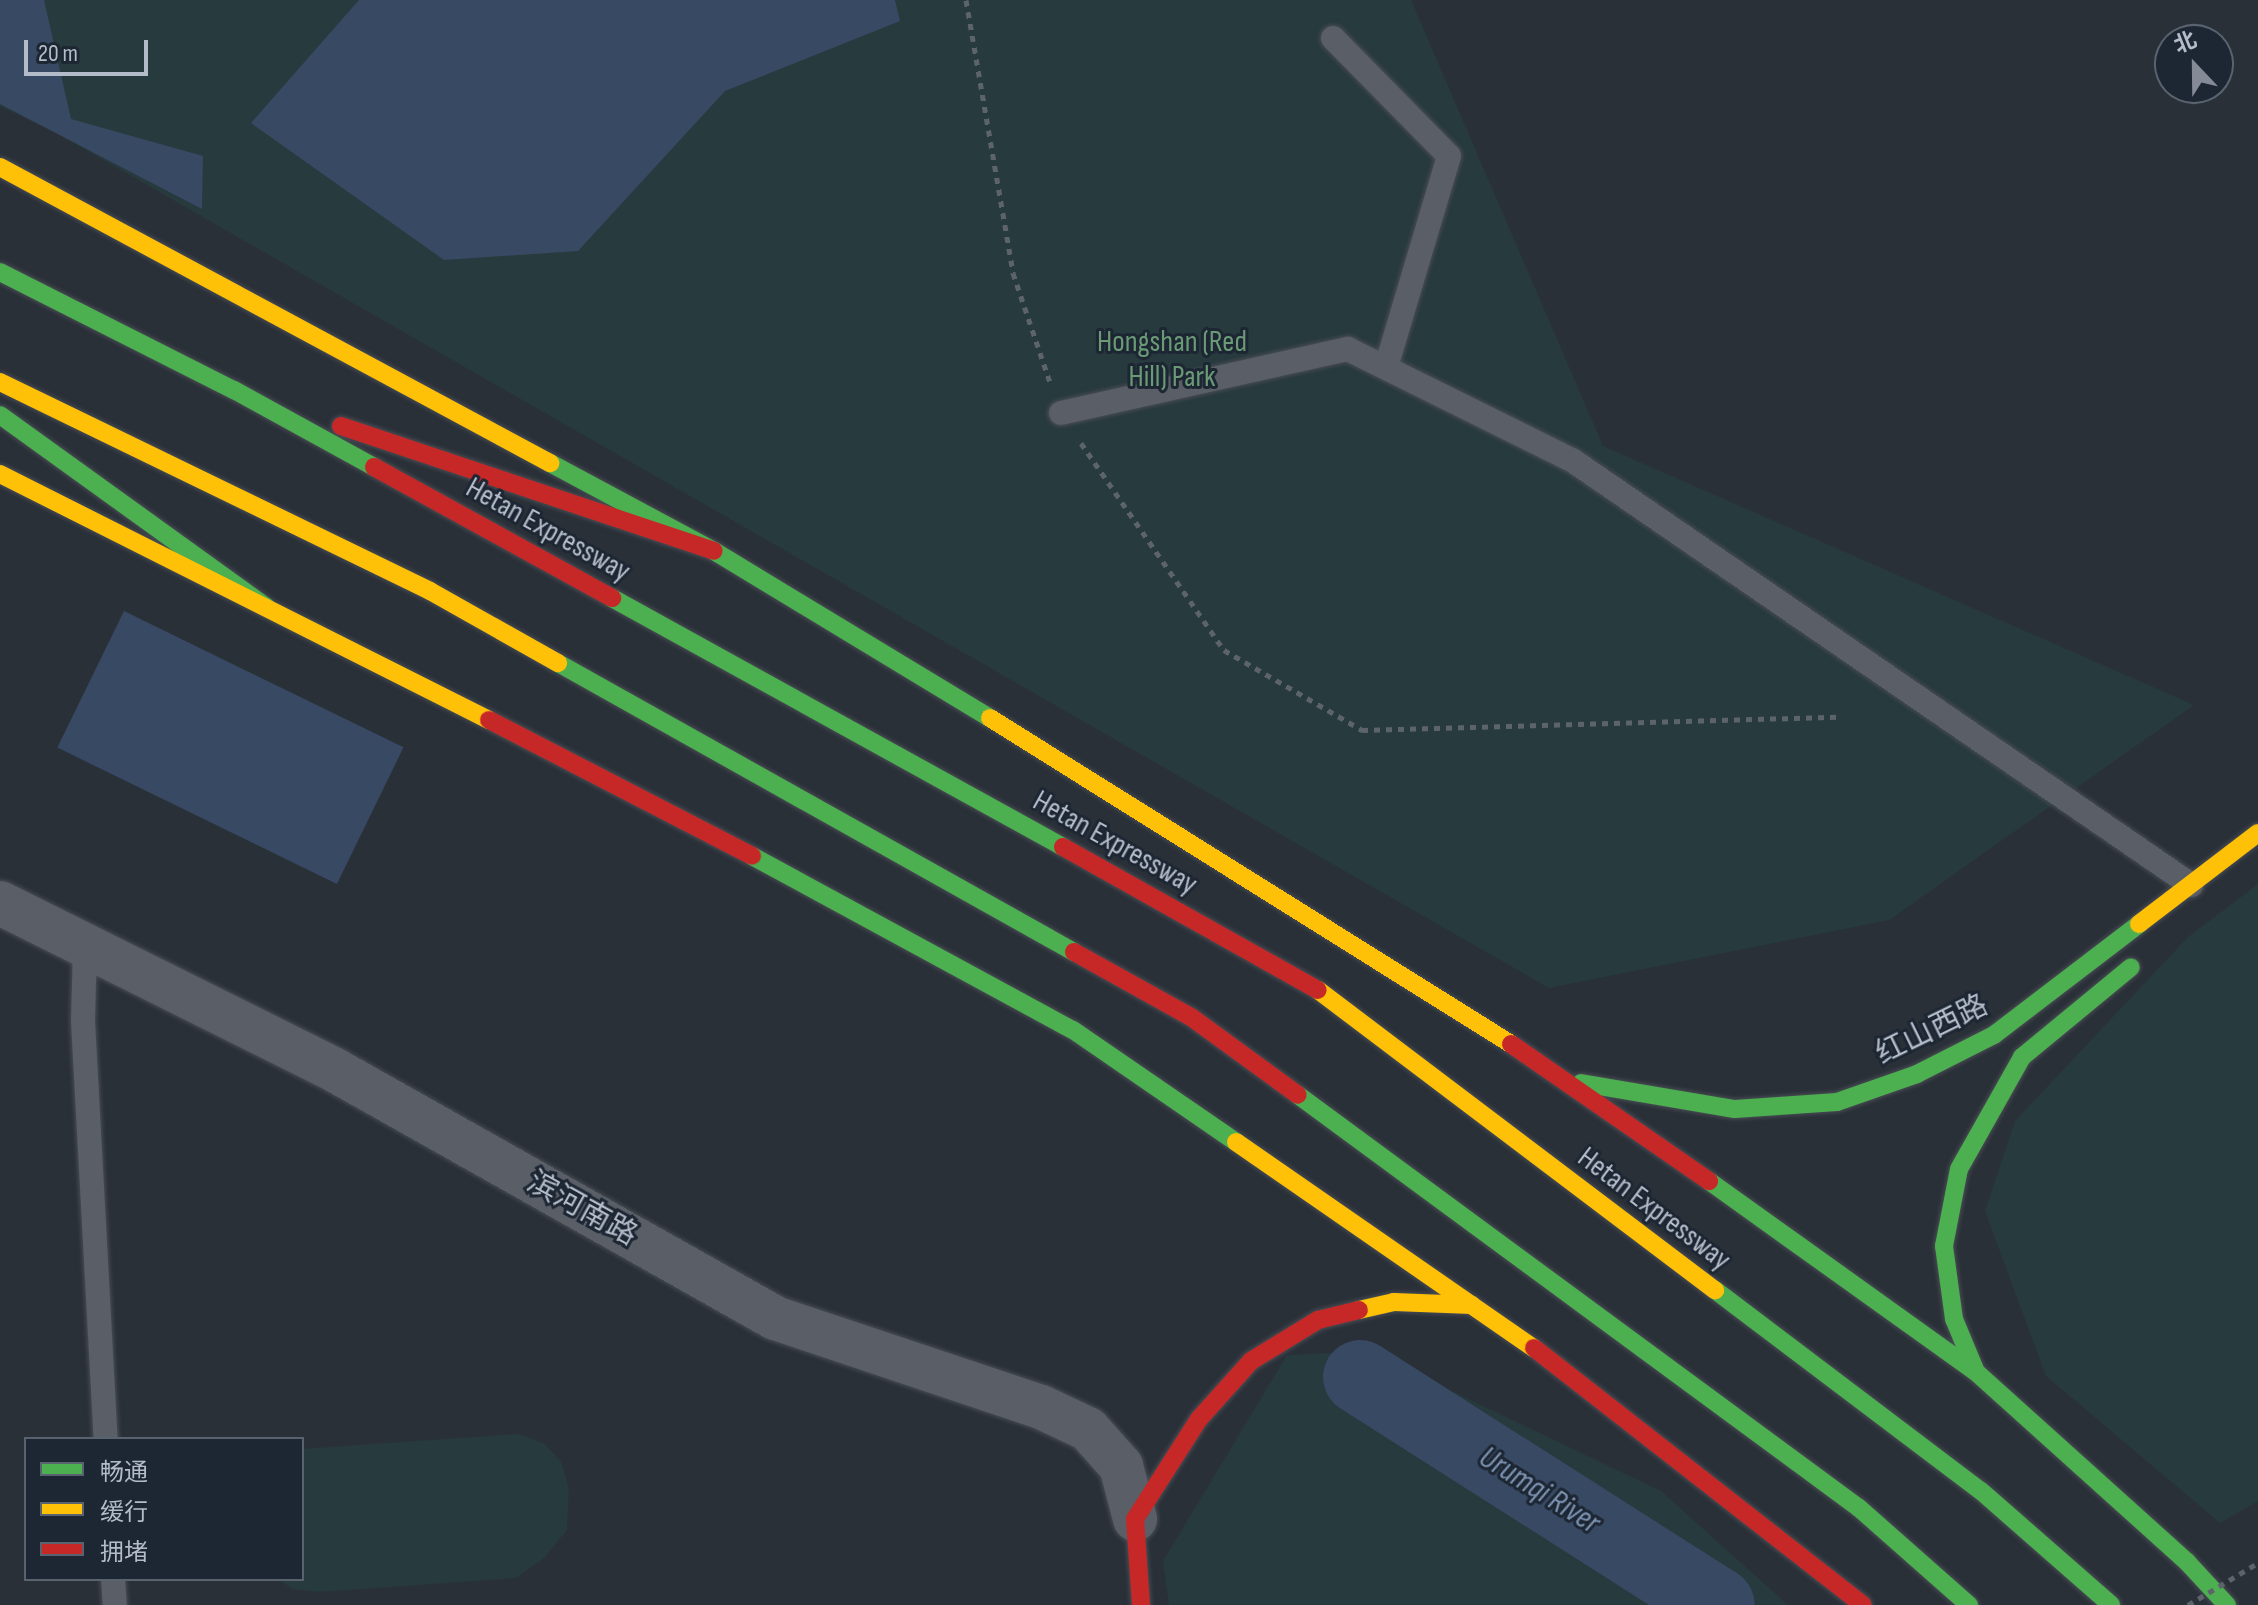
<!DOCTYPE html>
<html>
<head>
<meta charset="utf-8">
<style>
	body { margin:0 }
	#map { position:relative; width:2258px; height:1605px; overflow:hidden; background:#2a3038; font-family:"Sofia Sans Condensed","Noto Sans SC",sans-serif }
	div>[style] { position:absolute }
	.green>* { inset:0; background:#273a3e }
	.water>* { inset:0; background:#384963; transform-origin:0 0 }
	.river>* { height:74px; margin:-37px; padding:0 37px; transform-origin:37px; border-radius:37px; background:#384963 }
	.path>* { height:5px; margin-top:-2.5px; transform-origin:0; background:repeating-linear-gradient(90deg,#5d636a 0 6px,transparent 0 12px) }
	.roads { filter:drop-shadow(0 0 2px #484c53) drop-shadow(0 0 2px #484c53) }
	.lane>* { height:24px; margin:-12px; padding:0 12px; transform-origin:12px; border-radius:12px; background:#5a5e66 }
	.street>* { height:44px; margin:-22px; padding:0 22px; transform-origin:22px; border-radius:22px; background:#5a5e66 }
	.fast>* { height:18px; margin:-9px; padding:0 9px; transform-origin:9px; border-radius:9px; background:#4caf50 }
	.slow>* { height:18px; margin:-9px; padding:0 9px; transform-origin:9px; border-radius:9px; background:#ffc107 }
	.jam>* { height:18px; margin:-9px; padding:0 9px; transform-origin:9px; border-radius:9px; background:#c62828 }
	.path-bridge>* { height:5px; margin-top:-2.5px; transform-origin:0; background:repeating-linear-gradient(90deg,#5d636a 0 6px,transparent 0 12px) }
	span { translate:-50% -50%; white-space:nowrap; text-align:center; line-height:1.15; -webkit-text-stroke:6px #1d2633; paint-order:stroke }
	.park-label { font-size:30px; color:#6b9a76 }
	.street-label { font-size:30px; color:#b4bcc9 }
	.water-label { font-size:32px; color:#7c92b1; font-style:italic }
	.legend { position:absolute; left:24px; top:1437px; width:280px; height:144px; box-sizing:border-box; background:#1d2633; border:2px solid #59626f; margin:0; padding:10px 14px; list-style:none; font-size:24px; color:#b4bcc9 }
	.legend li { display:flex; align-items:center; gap:16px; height:40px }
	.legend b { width:40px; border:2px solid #59626f }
	.north { position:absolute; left:2154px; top:24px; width:80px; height:80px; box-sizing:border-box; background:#1d2633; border:2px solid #59626f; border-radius:50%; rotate:338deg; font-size:22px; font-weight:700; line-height:32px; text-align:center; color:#b4bcc9 }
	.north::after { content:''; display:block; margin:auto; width:28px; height:36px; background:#848b96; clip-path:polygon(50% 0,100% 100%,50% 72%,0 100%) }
	.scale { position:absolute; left:24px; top:40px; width:124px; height:36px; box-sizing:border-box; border:4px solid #b4bcc9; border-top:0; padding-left:10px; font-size:24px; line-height:28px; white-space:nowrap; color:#b4bcc9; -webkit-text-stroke:6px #1d2633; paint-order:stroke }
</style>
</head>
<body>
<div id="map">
	<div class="green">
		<div style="clip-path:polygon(0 0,1411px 0,1603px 446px,2194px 705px,1889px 920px,1549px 988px,58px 134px,0 106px)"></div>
		<div style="clip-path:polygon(2258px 884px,2258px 1501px,2220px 1523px,2046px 1376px,1985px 1211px,2015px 1121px,2188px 937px)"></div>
		<div style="clip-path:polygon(1368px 1351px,1661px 1491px,1788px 1605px,1169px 1605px,1163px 1561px,1287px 1355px)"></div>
		<div style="clip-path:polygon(519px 1434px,545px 1444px,561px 1462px,569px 1488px,567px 1530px,544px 1558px,516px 1578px,319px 1592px,292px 1589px,279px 1579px,302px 1579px,302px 1449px)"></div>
	</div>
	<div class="water">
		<div style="clip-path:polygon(0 0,44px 0,71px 119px,203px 156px,202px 209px,0 104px)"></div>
		<div style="clip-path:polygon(359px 0,895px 0,900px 21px,725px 91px,578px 251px,444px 260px,251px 123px)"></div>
		<div style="left:124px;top:611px;width:311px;height:152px;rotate:26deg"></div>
	</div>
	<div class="river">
		<div style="left:1360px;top:1377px;width:424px;rotate:32.5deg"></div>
	</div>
	<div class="path">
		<div style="left:966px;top:0;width:277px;rotate:80.2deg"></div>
		<div style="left:1013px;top:273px;width:118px;rotate:71.3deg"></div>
		<div style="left:1081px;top:443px;width:252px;rotate:55.4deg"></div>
		<div style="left:1224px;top:650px;width:160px;rotate:30.1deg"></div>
		<div style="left:1362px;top:730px;width:475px;rotate:-1.6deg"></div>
	</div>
	<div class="roads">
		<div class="lane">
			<div style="left:1333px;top:38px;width:165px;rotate:45.5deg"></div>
			<div style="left:1449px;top:156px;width:220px;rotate:106.6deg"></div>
			<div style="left:1061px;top:413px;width:294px;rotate:-12.6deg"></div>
			<div style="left:1348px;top:349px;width:250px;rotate:26.4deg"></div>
			<div style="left:1572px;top:460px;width:751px;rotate:34.47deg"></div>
			<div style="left:85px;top:945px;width:76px;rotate:91.5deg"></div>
			<div style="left:83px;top:1021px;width:419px;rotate:86.9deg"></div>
			<div style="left:113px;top:1579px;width:26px;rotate:86deg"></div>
		</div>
		<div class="street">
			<div style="left:0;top:903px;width:372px;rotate:26.5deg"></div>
			<div style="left:333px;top:1069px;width:507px;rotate:29.39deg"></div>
			<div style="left:775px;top:1318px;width:280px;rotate:18.5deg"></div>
			<div style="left:1041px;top:1407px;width:52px;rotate:25.1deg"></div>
			<div style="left:1088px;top:1429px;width:50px;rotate:48.3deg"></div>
			<div style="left:1121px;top:1466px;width:55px;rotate:75.2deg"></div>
		</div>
		<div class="fast">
			<div style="left:0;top:272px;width:262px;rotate:26.8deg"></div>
			<div style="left:234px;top:390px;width:160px;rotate:28.8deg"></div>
			<div style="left:0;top:415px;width:328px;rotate:35.8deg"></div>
			<div style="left:550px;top:463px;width:186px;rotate:28.2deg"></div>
			<div style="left:714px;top:551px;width:323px;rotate:31.2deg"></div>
			<div style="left:612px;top:598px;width:515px;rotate:28.9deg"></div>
			<div style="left:558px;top:663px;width:591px;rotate:29.25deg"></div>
			<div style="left:752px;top:856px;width:365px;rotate:28.5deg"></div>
			<div style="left:1073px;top:1030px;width:198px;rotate:34.5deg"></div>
			<div style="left:1581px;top:1083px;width:156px;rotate:9.6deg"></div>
			<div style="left:1735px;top:1109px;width:102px;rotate:-3.9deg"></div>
			<div style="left:1837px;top:1102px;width:85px;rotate:-19.3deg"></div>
			<div style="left:1917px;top:1074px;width:86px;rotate:-26.9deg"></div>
			<div style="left:1994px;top:1035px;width:183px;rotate:-37.4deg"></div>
			<div style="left:1298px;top:1095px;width:697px;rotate:36.36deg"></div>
			<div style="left:1859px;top:1508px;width:147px;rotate:41.4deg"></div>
			<div style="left:1709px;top:1181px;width:328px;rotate:35.6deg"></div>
			<div style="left:1976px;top:1372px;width:284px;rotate:42deg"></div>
			<div style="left:2187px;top:1562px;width:59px;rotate:47.1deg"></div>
			<div style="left:1715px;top:1290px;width:333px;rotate:37.1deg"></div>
			<div style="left:1981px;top:1491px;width:173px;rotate:41.2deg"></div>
			<div style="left:1976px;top:1372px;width:57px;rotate:-112.5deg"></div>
			<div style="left:1954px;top:1319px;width:74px;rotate:-97.8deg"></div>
			<div style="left:1944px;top:1246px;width:78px;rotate:-79deg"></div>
			<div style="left:1959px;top:1169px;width:129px;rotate:-60.6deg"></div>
			<div style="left:2022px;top:1057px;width:141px;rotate:-39.5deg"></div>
		</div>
		<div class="slow">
			<div style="left:0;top:167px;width:625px;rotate:28.29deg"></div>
			<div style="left:0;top:382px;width:478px;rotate:25.9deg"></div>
			<div style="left:430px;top:591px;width:147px;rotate:29.4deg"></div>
			<div style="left:0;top:474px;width:547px;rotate:26.71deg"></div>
			<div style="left:990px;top:718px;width:615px;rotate:32.04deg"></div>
			<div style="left:2139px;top:924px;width:150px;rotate:-37.4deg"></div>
			<div style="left:1318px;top:990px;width:498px;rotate:37.1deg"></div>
			<div style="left:1236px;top:1142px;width:362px;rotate:34.7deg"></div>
			<div style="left:1359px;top:1310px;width:36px;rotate:-13deg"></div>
			<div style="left:1394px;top:1302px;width:78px;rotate:2.2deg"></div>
		</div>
		<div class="jam">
			<div style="left:341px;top:426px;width:393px;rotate:18.5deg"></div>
			<div style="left:374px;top:467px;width:272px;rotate:28.8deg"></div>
			<div style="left:489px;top:720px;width:296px;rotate:27.3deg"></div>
			<div style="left:1063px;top:847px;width:292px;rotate:29.3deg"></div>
			<div style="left:1074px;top:952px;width:134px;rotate:29.1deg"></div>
			<div style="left:1191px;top:1017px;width:132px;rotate:36.1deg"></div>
			<div style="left:1511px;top:1044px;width:241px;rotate:34.7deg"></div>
			<div style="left:1534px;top:1348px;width:417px;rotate:38deg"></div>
			<div style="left:1135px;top:1519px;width:86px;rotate:86deg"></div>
			<div style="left:1135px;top:1519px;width:119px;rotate:-57.4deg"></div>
			<div style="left:1199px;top:1419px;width:78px;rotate:-48.1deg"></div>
			<div style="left:1251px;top:1361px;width:79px;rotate:-31.5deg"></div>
			<div style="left:1318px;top:1320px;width:42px;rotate:-13.7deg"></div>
		</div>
	</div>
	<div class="path-bridge">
		<div style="left:2188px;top:1605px;width:82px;rotate:-31deg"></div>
	</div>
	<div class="park-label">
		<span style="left:1172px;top:359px">Hongshan (Red<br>Hill) Park</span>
	</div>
	<div class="street-label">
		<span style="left:548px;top:530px;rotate:29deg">Hetan Expressway</span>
		<span style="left:1115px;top:843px;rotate:29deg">Hetan Expressway</span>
		<span style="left:1932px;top:1030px;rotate:-26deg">红山西路</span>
		<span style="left:582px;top:1209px;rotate:29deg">滨河南路</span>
		<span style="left:1654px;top:1209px;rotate:37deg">Hetan Expressway</span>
	</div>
	<div class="water-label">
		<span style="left:1539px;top:1491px;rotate:32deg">Urumqi River</span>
	</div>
	<ul class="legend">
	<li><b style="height:10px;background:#4caf50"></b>畅通</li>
	<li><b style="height:10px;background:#ffc107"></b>缓行</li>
	<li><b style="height:10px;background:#c62828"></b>拥堵</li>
	</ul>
	<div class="north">北</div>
	<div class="scale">20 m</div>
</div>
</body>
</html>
